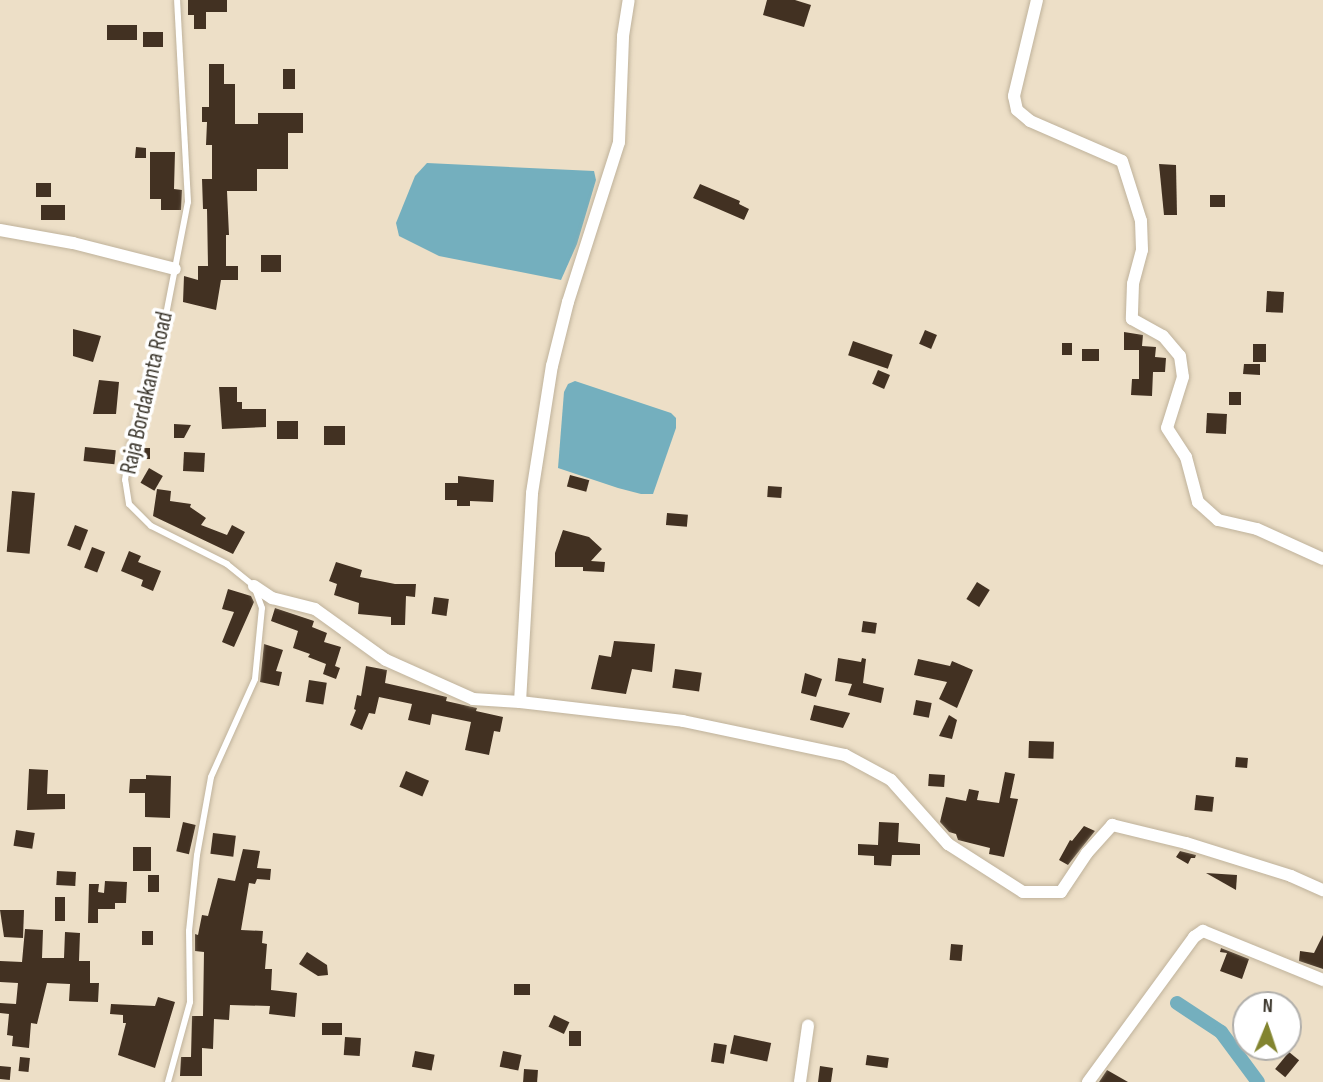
<!DOCTYPE html>
<html>
<head>
<meta charset="utf-8">
<style>
	body { margin:0 }
	#map { position:relative; width:1323px; height:1082px; overflow:hidden; background:#eddfc7; font-family:"Sofia Sans Condensed",sans-serif }
	div>[style] { position:absolute }
	.water>* { inset:0; background:#74afbe }
	.canal>* { height:14px; margin:-7px; padding:0 7px; transform-origin:7px; border-radius:7px; background:#74afbe }
	.building>* { inset:0; background:#423122; transform-origin:0 0 }
	.roads { filter:drop-shadow(0 0 2px #bfb29b) drop-shadow(0 0 2px #bfb29b) }
	.service>* { height:6px; margin:-3px; padding:0 3px; transform-origin:3px; border-radius:3px; background:#fff }
	.minor>* { height:12px; margin:-6px; padding:0 6px; transform-origin:6px; border-radius:6px; background:#fff }
	span { translate:-50% -50%; white-space:nowrap; text-align:center; line-height:1.15; -webkit-text-stroke:7px #fff; paint-order:stroke }
	.street-label { font-size:23px; color:#3d382e }
	.north { position:absolute; left:1232px; top:991px; width:70px; height:70px; box-sizing:border-box; background:#fff; border:2px solid #b1afab; border-radius:50%; rotate:2deg; font-size:19px; font-weight:700; line-height:28px; text-align:center; color:#3d382e }
	.north::after { content:''; display:block; margin:auto; width:24px; height:32px; background:#82842f; clip-path:polygon(50% 0,100% 100%,50% 72%,0 100%) }
</style>
</head>
<body>
<div id="map">
	<div class="water">
		<div style="clip-path:polygon(427px 163px,594px 171px,596px 180px,577px 244px,561px 280px,439px 256px,399px 236px,396px 223px,415px 176px)"></div>
		<div style="clip-path:polygon(575px 381px,671px 413px,676px 418px,676px 428px,653px 494px,641px 494px,618px 488px,558px 468px,564px 392px,568px 384px)"></div>
	</div>
	<div class="canal">
		<div style="left:1177px;top:1003px;width:53px;rotate:33.4deg"></div>
		<div style="left:1221px;top:1032px;width:62px;rotate:53.5deg"></div>
	</div>
	<div class="building">
		<div style="clip-path:polygon(188px 0,227px 0,227px 12px,206px 12px,206px 29px,194px 29px,194px 15px,188px 15px)"></div>
		<div style="clip-path:polygon(767px 0,795px 0,811px 5px,804px 27px,763px 15px)"></div>
		<div style="left:107px;top:25px;width:30px;height:15px"></div>
		<div style="left:143px;top:32px;width:20px;height:15px"></div>
		<div style="clip-path:polygon(209px 64px,224px 64px,224px 84px,235px 84px,235px 124px,258px 124px,258px 113px,303px 113px,303px 133px,288px 133px,288px 169px,257px 169px,257px 191px,227px 191px,229px 235px,226px 235px,226px 266px,238px 266px,238px 280px,221px 280px,216px 310px,183px 302px,184px 276px,198px 280px,198px 266px,208px 266px,207px 209px,203px 209px,202px 179px,212px 179px,212px 145px,206px 145px,207px 122px,202px 122px,202px 107px,209px 107px)"></div>
		<div style="left:283px;top:69px;width:12px;height:20px"></div>
		<div style="clip-path:polygon(136px 147px,146px 148px,146px 158px,135px 158px)"></div>
		<div style="clip-path:polygon(150px 152px,175px 152px,174px 189px,182px 190px,181px 210px,161px 210px,161px 199px,150px 199px)"></div>
		<div style="clip-path:polygon(1159px 164px,1176px 165px,1177px 215px,1164px 215px)"></div>
		<div style="left:36px;top:183px;width:15px;height:14px"></div>
		<div style="clip-path:polygon(700px 184px,740px 201px,739px 204px,749px 209px,744px 220px,693px 198px)"></div>
		<div style="left:1210px;top:195px;width:15px;height:12px"></div>
		<div style="left:41px;top:205px;width:24px;height:15px"></div>
		<div style="left:261px;top:255px;width:20px;height:17px"></div>
		<div style="left:1267px;top:291px;width:17px;height:21px;rotate:3deg"></div>
		<div style="clip-path:polygon(73px 329px,101px 336px,93px 362px,73px 356px)"></div>
		<div style="left:925px;top:330px;width:13px;height:15px;rotate:23deg"></div>
		<div style="clip-path:polygon(1124px 332px,1143px 335px,1142px 346px,1156px 347px,1155px 357px,1166px 358px,1165px 372px,1153px 372px,1152px 396px,1131px 395px,1132px 379px,1139px 379px,1139px 350px,1124px 350px)"></div>
		<div style="left:853px;top:341px;width:42px;height:15px;rotate:19deg"></div>
		<div style="left:1062px;top:343px;width:10px;height:12px"></div>
		<div style="left:1253px;top:344px;width:13px;height:18px"></div>
		<div style="left:1082px;top:349px;width:17px;height:12px"></div>
		<div style="clip-path:polygon(1244px 364px,1260px 364px,1260px 375px,1243px 374px)"></div>
		<div style="left:878px;top:370px;width:13px;height:15px;rotate:23deg"></div>
		<div style="clip-path:polygon(99px 380px,119px 382px,116px 414px,93px 414px)"></div>
		<div style="clip-path:polygon(219px 387px,237px 387px,237px 402px,242px 402px,242px 409px,266px 409px,266px 427px,222px 429px)"></div>
		<div style="left:1229px;top:392px;width:12px;height:13px"></div>
		<div style="left:1207px;top:413px;width:20px;height:20px;rotate:3deg"></div>
		<div style="left:277px;top:421px;width:21px;height:18px"></div>
		<div style="clip-path:polygon(174px 424px,191px 425px,184px 438px,174px 438px)"></div>
		<div style="left:324px;top:426px;width:21px;height:19px"></div>
		<div style="left:85px;top:447px;width:31px;height:14px;rotate:6deg"></div>
		<div style="left:138px;top:448px;width:12px;height:11px"></div>
		<div style="left:184px;top:452px;width:21px;height:19px;rotate:3deg"></div>
		<div style="left:149px;top:468px;width:16px;height:17px;rotate:30deg"></div>
		<div style="left:570px;top:475px;width:20px;height:12px;rotate:15deg"></div>
		<div style="clip-path:polygon(458px 476px,494px 480px,493px 502px,470px 501px,470px 506px,457px 506px,457px 500px,445px 500px,445px 483px,458px 483px)"></div>
		<div style="left:768px;top:486px;width:14px;height:11px;rotate:4deg"></div>
		<div style="clip-path:polygon(157px 489px,171px 491px,170px 501px,191px 504px,190px 507px,206px 518px,201px 525px,227px 535px,232px 525px,245px 532px,233px 554px,153px 516px)"></div>
		<div style="left:12px;top:491px;width:23px;height:61px;rotate:5deg"></div>
		<div style="left:667px;top:513px;width:21px;height:12px;rotate:5deg"></div>
		<div style="left:75px;top:525px;width:14px;height:22px;rotate:21deg"></div>
		<div style="clip-path:polygon(563px 530px,589px 537px,602px 549px,591px 561px,605px 562px,604px 572px,583px 571px,583px 567px,555px 567px,555px 553px)"></div>
		<div style="left:92px;top:547px;width:14px;height:22px;rotate:21deg"></div>
		<div style="clip-path:polygon(129px 551px,141px 556px,138px 562px,161px 571px,153px 591px,141px 586px,143px 580px,121px 571px)"></div>
		<div style="clip-path:polygon(336px 562px,362px 570px,360px 577px,395px 584px,416px 584px,415px 597px,406px 596px,405px 625px,391px 625px,391px 617px,358px 614px,359px 603px,334px 595px,337px 584px,329px 581px)"></div>
		<div style="left:977px;top:582px;width:15px;height:20px;rotate:32deg"></div>
		<div style="clip-path:polygon(228px 589px,251px 596px,254px 602px,234px 647px,222px 642px,234px 612px,222px 609px)"></div>
		<div style="left:434px;top:597px;width:15px;height:17px;rotate:8deg"></div>
		<div style="clip-path:polygon(275px 608px,314px 621px,312px 627px,327px 633px,324px 642px,341px 647px,335px 666px,340px 668px,336px 679px,323px 674px,326px 664px,308px 657px,310px 654px,293px 648px,298px 631px,271px 621px)"></div>
		<div style="left:863px;top:621px;width:14px;height:11px;rotate:8deg"></div>
		<div style="clip-path:polygon(614px 641px,655px 644px,652px 672px,632px 669px,626px 694px,591px 689px,599px 655px,611px 657px)"></div>
		<div style="clip-path:polygon(264px 644px,283px 650px,276px 671px,282px 672px,279px 686px,260px 682px)"></div>
		<div style="clip-path:polygon(838px 658px,861px 662px,862px 658px,866px 659px,863px 683px,884px 688px,881px 703px,848px 695px,852px 684px,835px 681px)"></div>
		<div style="clip-path:polygon(918px 659px,950px 666px,952px 661px,973px 670px,957px 708px,939px 699px,947px 682px,914px 675px)"></div>
		<div style="clip-path:polygon(366px 666px,387px 670px,385px 683px,447px 697px,446px 701px,477px 708px,476px 711px,503px 717px,500px 732px,494px 731px,489px 755px,465px 750px,471px 722px,432px 714px,430px 725px,408px 720px,412px 704px,379px 697px,375px 714px,369px 713px,362px 730px,350px 725px,356px 710px,354px 709px,357px 695px,361px 696px)"></div>
		<div style="left:675px;top:669px;width:27px;height:19px;rotate:8deg"></div>
		<div style="clip-path:polygon(805px 673px,822px 679px,816px 697px,801px 693px)"></div>
		<div style="left:309px;top:680px;width:18px;height:22px;rotate:9deg"></div>
		<div style="left:916px;top:700px;width:16px;height:15px;rotate:11deg"></div>
		<div style="clip-path:polygon(814px 705px,850px 713px,843px 728px,810px 720px)"></div>
		<div style="clip-path:polygon(949px 715px,957px 720px,952px 739px,939px 736px)"></div>
		<div style="left:1029px;top:741px;width:25px;height:17px;rotate:2deg"></div>
		<div style="left:1236px;top:757px;width:12px;height:10px;rotate:5deg"></div>
		<div style="clip-path:polygon(29px 769px,48px 770px,47px 794px,65px 794px,65px 809px,27px 810px)"></div>
		<div style="left:406px;top:771px;width:25px;height:17px;rotate:23deg"></div>
		<div style="clip-path:polygon(1005px 772px,1015px 774px,1010px 798px,1018px 799px,1004px 857px,989px 854px,990px 848px,958px 840px,956px 834px,949px 832px,940px 822px,946px 797px,966px 801px,969px 789px,979px 791px,977px 800px,999px 803px)"></div>
		<div style="left:929px;top:774px;width:16px;height:12px;rotate:4deg"></div>
		<div style="clip-path:polygon(146px 775px,171px 776px,170px 818px,145px 817px,145px 793px,129px 793px,130px 779px,146px 779px)"></div>
		<div style="left:1196px;top:795px;width:18px;height:15px;rotate:6deg"></div>
		<div style="left:183px;top:822px;width:13px;height:30px;rotate:13deg"></div>
		<div style="clip-path:polygon(879px 822px,899px 823px,898px 842px,920px 844px,920px 855px,892px 855px,891px 866px,874px 865px,874px 856px,858px 855px,858px 844px,878px 845px)"></div>
		<div style="clip-path:polygon(1084px 826px,1095px 831px,1068px 865px,1059px 860px,1070px 840px,1072px 841px)"></div>
		<div style="left:16px;top:830px;width:19px;height:16px;rotate:9deg"></div>
		<div style="left:213px;top:833px;width:23px;height:21px;rotate:7deg"></div>
		<div style="left:133px;top:847px;width:18px;height:24px"></div>
		<div style="clip-path:polygon(243px 849px,260px 851px,257px 868px,271px 869px,270px 880px,257px 879px,255px 884px,249px 883px,241px 930px,263px 931px,262px 943px,267px 944px,265px 969px,272px 969px,271px 990px,297px 993px,295px 1017px,269px 1014px,270px 1006px,230px 1005px,229px 1020px,214px 1019px,213px 1049px,202px 1048px,202px 1076px,180px 1076px,181px 1057px,191px 1057px,192px 1016px,203px 1016px,204px 952px,195px 951px,195px 934px,198px 935px,202px 915px,208px 916px,218px 878px,235px 881px)"></div>
		<div style="clip-path:polygon(1180px 851px,1196px 855px,1195px 858px,1191px 858px,1188px 864px,1176px 857px)"></div>
		<div style="left:57px;top:871px;width:19px;height:14px;rotate:3deg"></div>
		<div style="clip-path:polygon(1206px 873px,1237px 875px,1236px 890px)"></div>
		<div style="left:148px;top:875px;width:11px;height:17px"></div>
		<div style="clip-path:polygon(105px 881px,127px 882px,126px 903px,115px 903px,115px 909px,98px 909px,98px 923px,88px 923px,89px 884px,99px 884px,98px 892px,104px 893px)"></div>
		<div style="left:55px;top:897px;width:10px;height:24px"></div>
		<div style="clip-path:polygon(0 910px,24px 910px,23px 938px,4px 937px)"></div>
		<div style="clip-path:polygon(25px 929px,43px 930px,42px 958px,64px 958px,65px 932px,80px 933px,79px 961px,90px 961px,90px 983px,99px 983px,98px 1002px,69px 1001px,70px 984px,47px 983px,37px 1024px,31px 1023px,29px 1048px,12px 1046px,13px 1036px,7px 1035px,9px 1014px,0 1013px,0 1003px,16px 1004px,18px 983px,0 982px,0 961px,22px 962px)"></div>
		<div style="left:142px;top:931px;width:11px;height:14px"></div>
		<div style="clip-path:polygon(1323px 935px,1323px 969px,1299px 961px,1300px 951px,1314px 953px)"></div>
		<div style="left:951px;top:944px;width:12px;height:16px;rotate:5deg"></div>
		<div style="clip-path:polygon(1221px 948px,1249px 959px,1242px 979px,1220px 971px,1227px 953px,1220px 952px)"></div>
		<div style="clip-path:polygon(307px 952px,327px 965px,328px 975px,318px 976px,299px 964px)"></div>
		<div style="left:514px;top:984px;width:16px;height:11px"></div>
		<div style="clip-path:polygon(158px 997px,175px 1002px,155px 1068px,118px 1055px,126px 1023px,123px 1023px,123px 1015px,110px 1014px,111px 1004px,155px 1006px)"></div>
		<div style="left:554px;top:1015px;width:17px;height:13px;rotate:25deg"></div>
		<div style="left:322px;top:1023px;width:20px;height:12px"></div>
		<div style="left:569px;top:1031px;width:12px;height:15px"></div>
		<div style="left:734px;top:1035px;width:38px;height:19px;rotate:12deg"></div>
		<div style="left:345px;top:1037px;width:16px;height:18px;rotate:4deg"></div>
		<div style="left:714px;top:1043px;width:13px;height:19px;rotate:9deg"></div>
		<div style="left:415px;top:1051px;width:20px;height:16px;rotate:11deg"></div>
		<div style="left:503px;top:1051px;width:19px;height:16px;rotate:12deg"></div>
		<div style="left:1289px;top:1052px;width:13px;height:22px;rotate:39deg"></div>
		<div style="left:867px;top:1055px;width:22px;height:10px;rotate:8deg"></div>
		<div style="left:20px;top:1057px;width:10px;height:14px;rotate:6deg"></div>
		<div style="left:0;top:1066px;width:11px;height:13px;rotate:5deg"></div>
		<div style="clip-path:polygon(820px 1066px,833px 1068px,831px 1082px,818px 1082px)"></div>
		<div style="left:524px;top:1069px;width:14px;height:13px;rotate:4deg"></div>
		<div style="clip-path:polygon(1107px 1070px,1128px 1082px,1099px 1082px)"></div>
	</div>
	<div class="roads">
		<div class="service">
			<div style="left:168px;top:1082px;width:83px;rotate:-74.6deg"></div>
			<div style="left:190px;top:1002px;width:71px;rotate:-90.8deg"></div>
			<div style="left:189px;top:931px;width:76px;rotate:-84deg"></div>
			<div style="left:197px;top:855px;width:79px;rotate:-79.8deg"></div>
			<div style="left:211px;top:777px;width:107px;rotate:-65.8deg"></div>
			<div style="left:255px;top:679px;width:71px;rotate:-84.4deg"></div>
			<div style="left:262px;top:608px;width:23px;rotate:-110deg"></div>
			<div style="left:254px;top:586px;width:35px;rotate:-141deg"></div>
			<div style="left:227px;top:564px;width:85px;rotate:-153.4deg"></div>
			<div style="left:151px;top:526px;width:31px;rotate:-135deg"></div>
			<div style="left:129px;top:504px;width:24px;rotate:-99deg"></div>
			<div style="left:125px;top:480px;width:33px;rotate:-81deg"></div>
			<div style="left:130px;top:447px;width:127px;rotate:-74.4deg"></div>
			<div style="left:164px;top:325px;width:125px;rotate:-79deg"></div>
			<div style="left:188px;top:202px;width:202px;rotate:-93.1deg"></div>
		</div>
		<div class="minor">
			<div style="left:1037px;top:0;width:99px;rotate:103.5deg"></div>
			<div style="left:1014px;top:96px;width:14px;rotate:78deg"></div>
			<div style="left:1017px;top:110px;width:17px;rotate:40deg"></div>
			<div style="left:1030px;top:121px;width:100px;rotate:23.5deg"></div>
			<div style="left:1122px;top:161px;width:63px;rotate:72.4deg"></div>
			<div style="left:1141px;top:221px;width:29px;rotate:88deg"></div>
			<div style="left:1142px;top:250px;width:35px;rotate:105deg"></div>
			<div style="left:1133px;top:284px;width:35px;rotate:92deg"></div>
			<div style="left:1132px;top:319px;width:35px;rotate:29deg"></div>
			<div style="left:1163px;top:336px;width:26px;rotate:50deg"></div>
			<div style="left:1180px;top:356px;width:21px;rotate:82deg"></div>
			<div style="left:1183px;top:377px;width:53px;rotate:107.4deg"></div>
			<div style="left:1167px;top:428px;width:35px;rotate:57deg"></div>
			<div style="left:1186px;top:457px;width:47px;rotate:75.1deg"></div>
			<div style="left:1198px;top:502px;width:27px;rotate:42deg"></div>
			<div style="left:1218px;top:520px;width:40px;rotate:13deg"></div>
			<div style="left:1257px;top:529px;width:72px;rotate:24.4deg"></div>
			<div style="left:0;top:230px;width:74px;rotate:10.1deg"></div>
			<div style="left:73px;top:243px;width:105px;rotate:14.3deg"></div>
			<div style="left:254px;top:586px;width:22px;rotate:34deg"></div>
			<div style="left:272px;top:598px;width:44px;rotate:14.3deg"></div>
			<div style="left:315px;top:609px;width:87px;rotate:35.7deg"></div>
			<div style="left:386px;top:660px;width:95px;rotate:24.1deg"></div>
			<div style="left:473px;top:699px;width:47px;rotate:3.7deg"></div>
			<div style="left:520px;top:702px;width:209px;rotate:-86.7deg"></div>
			<div style="left:532px;top:493px;width:129px;rotate:-81.1deg"></div>
			<div style="left:552px;top:366px;width:66px;rotate:-76deg"></div>
			<div style="left:568px;top:302px;width:168px;rotate:-72.3deg"></div>
			<div style="left:619px;top:142px;width:106px;rotate:-87.8deg"></div>
			<div style="left:623px;top:36px;width:36px;rotate:-81deg"></div>
			<div style="left:520px;top:702px;width:164px;rotate:6.6deg"></div>
			<div style="left:683px;top:721px;width:166px;rotate:11.9deg"></div>
			<div style="left:845px;top:755px;width:52px;rotate:28.5deg"></div>
			<div style="left:891px;top:780px;width:86px;rotate:48.3deg"></div>
			<div style="left:948px;top:844px;width:89px;rotate:32.6deg"></div>
			<div style="left:1023px;top:892px;width:38px"></div>
			<div style="left:1061px;top:892px;width:47px;rotate:-56.3deg"></div>
			<div style="left:1087px;top:853px;width:38px;rotate:-48deg"></div>
			<div style="left:1112px;top:825px;width:76px;rotate:13.7deg"></div>
			<div style="left:1186px;top:843px;width:110px;rotate:17.4deg"></div>
			<div style="left:1291px;top:876px;width:35px;rotate:24deg"></div>
			<div style="left:800px;top:1082px;width:57px;rotate:-81.9deg"></div>
			<div style="left:1088px;top:1082px;width:180px;rotate:-53.8deg"></div>
			<div style="left:1194px;top:937px;width:11px;rotate:-34deg"></div>
			<div style="left:1203px;top:931px;width:130px;rotate:22.2deg"></div>
		</div>
	</div>
	<div class="street-label">
		<span style="left:147px;top:393px;rotate:-77deg">Raja Bordakanta Road</span>
	</div>
	<div class="north">N</div>
</div>
</body>
</html>
